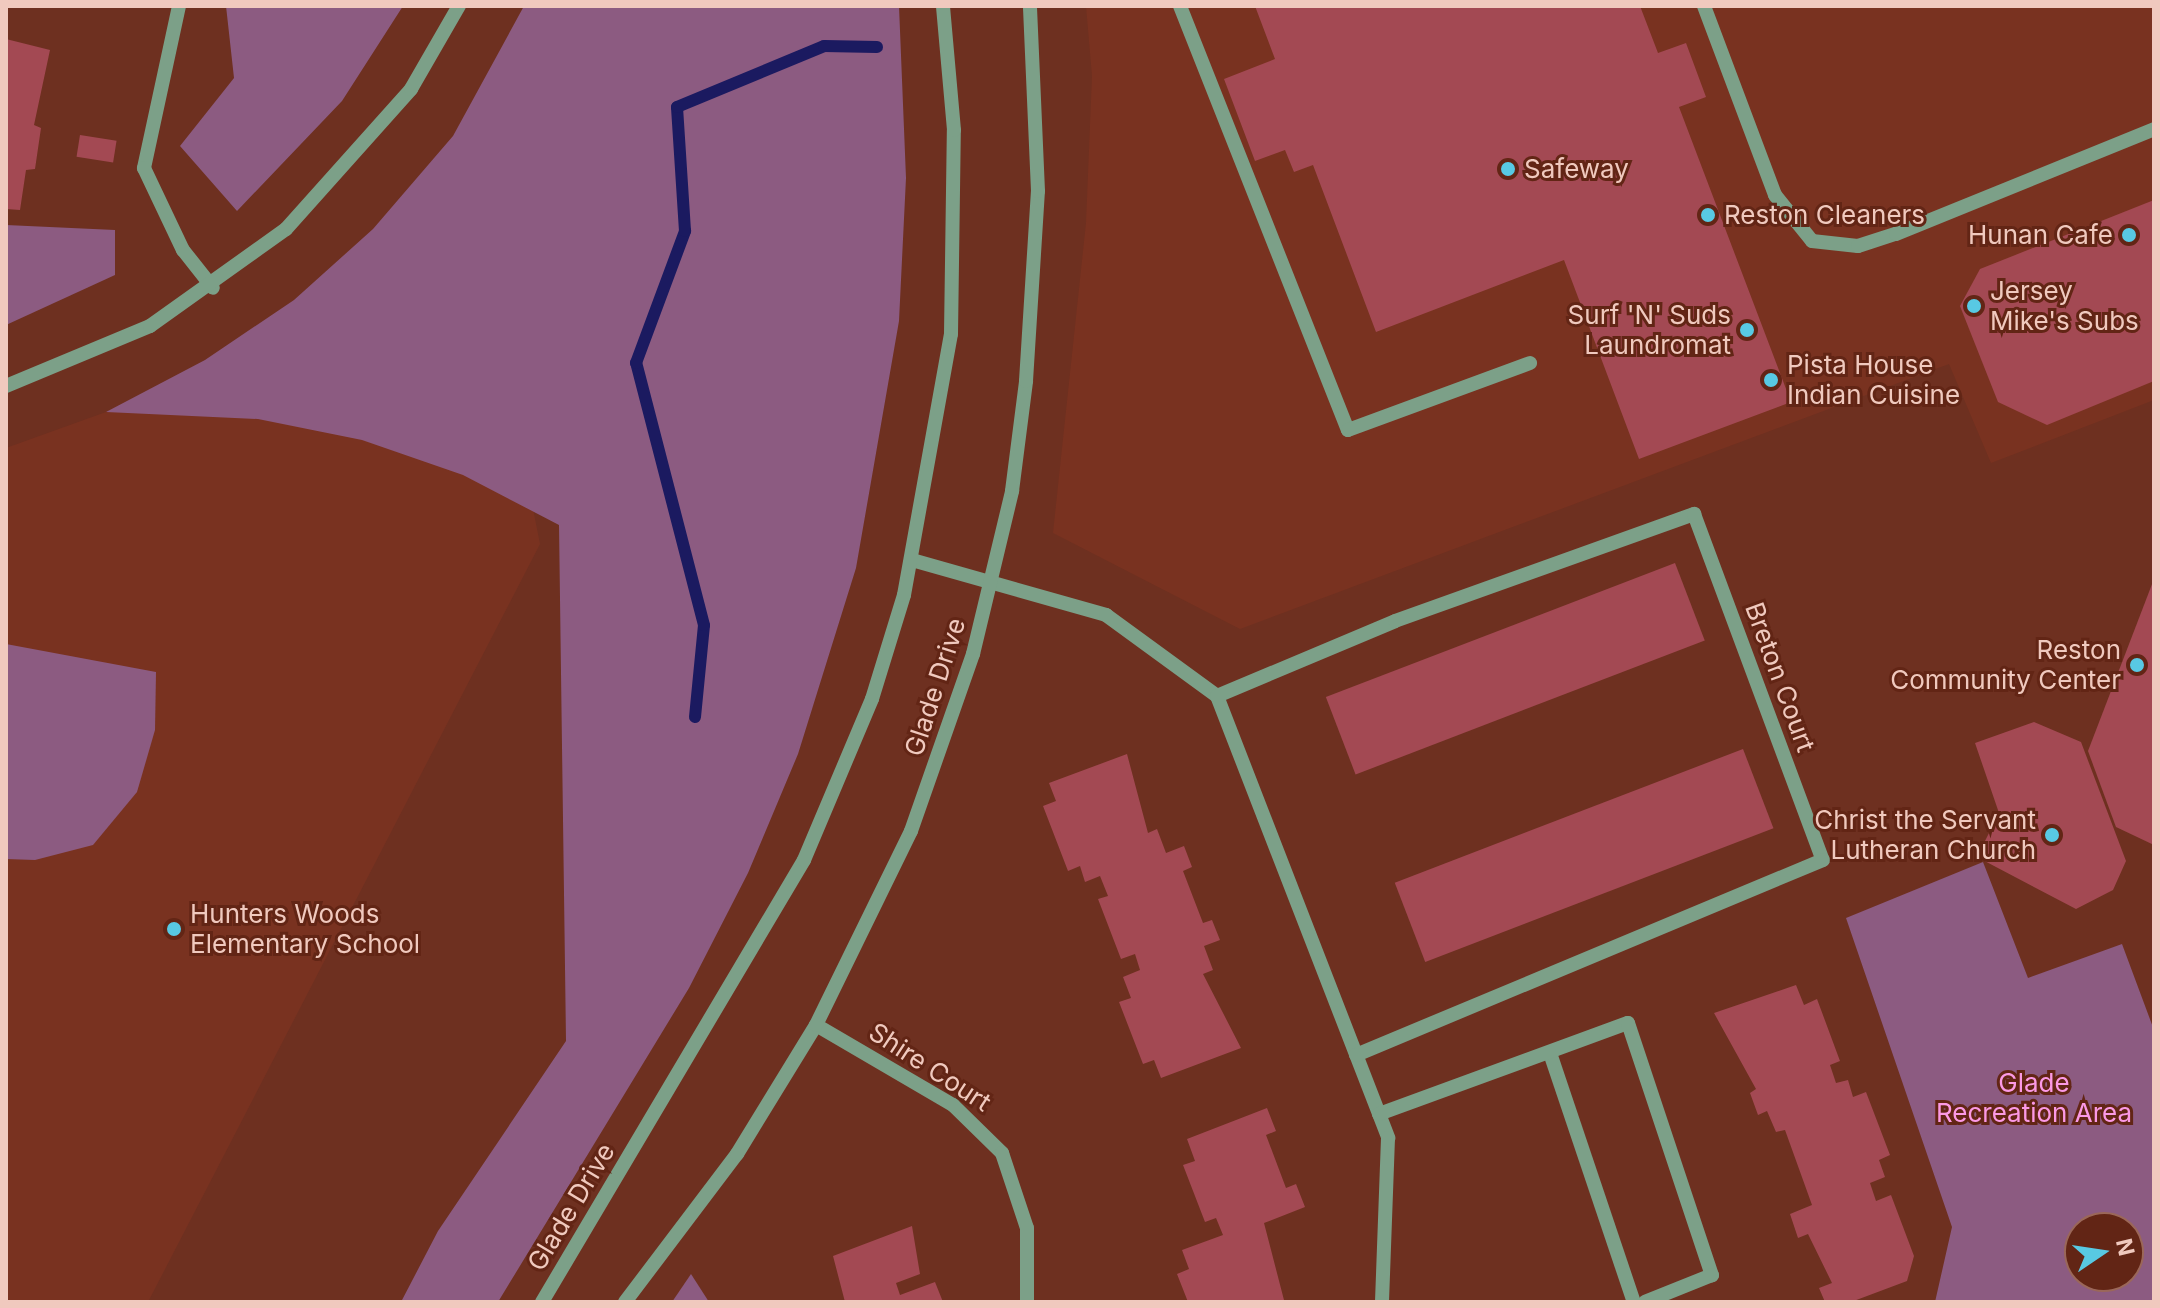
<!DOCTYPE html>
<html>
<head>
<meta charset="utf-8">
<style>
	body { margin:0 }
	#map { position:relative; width:2160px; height:1308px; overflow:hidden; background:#6e3020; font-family:Inter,sans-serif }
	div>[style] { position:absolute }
	.built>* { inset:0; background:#793220 }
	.green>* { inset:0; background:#8c5b81 }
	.stream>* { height:12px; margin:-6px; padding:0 6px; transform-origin:6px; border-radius:6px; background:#1b1a60 }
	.building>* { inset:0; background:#a34953; transform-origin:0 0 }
	.minor>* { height:14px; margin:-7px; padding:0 7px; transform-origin:7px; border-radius:7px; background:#7ca088 }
	.dots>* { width:22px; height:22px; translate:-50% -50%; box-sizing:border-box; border:4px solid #622515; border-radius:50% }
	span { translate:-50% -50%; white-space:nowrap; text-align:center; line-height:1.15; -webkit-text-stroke:6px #622515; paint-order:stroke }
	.poi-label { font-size:26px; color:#f0c9be }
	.left { translate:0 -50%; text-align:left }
	.right { translate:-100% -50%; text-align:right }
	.street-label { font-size:26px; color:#f0c9be }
	.park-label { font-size:26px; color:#fb99e5 }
	.frame { position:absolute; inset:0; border:8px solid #f0c9be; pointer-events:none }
	.north { position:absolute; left:2064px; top:1212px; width:80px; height:80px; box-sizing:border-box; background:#622515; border:2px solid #9b6759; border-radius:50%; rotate:77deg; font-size:22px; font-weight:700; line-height:32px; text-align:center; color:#f0c9be }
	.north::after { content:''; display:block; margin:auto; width:28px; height:36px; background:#58c9e3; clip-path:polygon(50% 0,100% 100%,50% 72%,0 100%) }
</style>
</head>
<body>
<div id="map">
	<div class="built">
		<div style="clip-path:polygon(1086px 6px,2154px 6px,2154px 400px,1991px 463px,1949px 364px,1240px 629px,1053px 533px,1086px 223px,1092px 76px)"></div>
		<div style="clip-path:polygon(165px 410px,292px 421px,435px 459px,532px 504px,540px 544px,148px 1302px,6px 1302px,6px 448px,106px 412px)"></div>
	</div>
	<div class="green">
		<div style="clip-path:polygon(226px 6px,403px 6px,342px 101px,237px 211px,180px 146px,234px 78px)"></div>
		<div style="clip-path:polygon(524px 6px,899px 6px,906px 178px,899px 321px,856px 568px,798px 754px,748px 873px,689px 988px,498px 1302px,401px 1302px,438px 1231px,566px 1041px,559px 525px,463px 475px,362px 440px,258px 419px,106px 412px,205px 360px,294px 300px,373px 229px,453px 136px)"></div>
		<div style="clip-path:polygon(6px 225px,115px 230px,115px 275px,6px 325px)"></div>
		<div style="clip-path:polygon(6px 644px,156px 672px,155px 730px,137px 792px,93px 845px,35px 860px,6px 859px)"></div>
		<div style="clip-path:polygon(evenodd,1983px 862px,2028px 978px,2122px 944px,2154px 1030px,2154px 1302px,1935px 1302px,1952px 1227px,1846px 918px,1983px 862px,2128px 1228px,2128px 1276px,2080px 1276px,2080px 1228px,2128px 1228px)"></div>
		<div style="clip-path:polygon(691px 1274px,709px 1302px,672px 1302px)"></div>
	</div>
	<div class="stream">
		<div style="left:695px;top:717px;width:92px;rotate:-84.4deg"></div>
		<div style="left:704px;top:625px;width:271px;rotate:-104.5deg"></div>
		<div style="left:636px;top:363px;width:141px;rotate:-69.6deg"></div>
		<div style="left:685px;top:231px;width:124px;rotate:-93.7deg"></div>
		<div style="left:677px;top:107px;width:159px;rotate:-22.5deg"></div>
		<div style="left:824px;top:46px;width:53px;rotate:1.1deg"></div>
	</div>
	<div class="building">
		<div style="clip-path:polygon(1255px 6px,1640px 6px,1658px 53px,1686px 43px,1706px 97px,1679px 107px,1791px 402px,1639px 459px,1564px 260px,1376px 332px,1313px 165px,1294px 172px,1285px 150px,1255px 161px,1224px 79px,1275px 59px)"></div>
		<div style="clip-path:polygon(6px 39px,50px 50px,34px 125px,41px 128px,35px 169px,26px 170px,20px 210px,6px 209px)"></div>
		<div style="left:80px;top:135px;width:37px;height:22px;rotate:9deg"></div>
		<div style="clip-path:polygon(2154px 200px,2154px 381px,2047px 425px,1998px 402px,1960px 306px,1980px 269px)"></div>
		<div style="left:1675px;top:563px;width:83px;height:374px;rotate:69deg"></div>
		<div style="clip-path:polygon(2154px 579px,2154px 845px,2116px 827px,2088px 751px)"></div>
		<div style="clip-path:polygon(2034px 722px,2081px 742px,2126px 861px,2113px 890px,2076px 909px,1977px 857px,1999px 813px,1975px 743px)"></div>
		<div style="left:1743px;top:749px;width:85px;height:373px;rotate:69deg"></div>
		<div style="clip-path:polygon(1127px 754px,1148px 833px,1157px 829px,1166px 853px,1184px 846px,1192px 867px,1183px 871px,1203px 923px,1212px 920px,1220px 940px,1204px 946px,1213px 970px,1203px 974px,1241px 1048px,1161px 1078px,1154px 1060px,1143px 1064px,1119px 1002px,1131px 998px,1123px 977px,1140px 970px,1135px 954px,1121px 959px,1098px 899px,1108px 896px,1100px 876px,1085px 882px,1080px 866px,1068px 871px,1043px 806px,1056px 801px,1049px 783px)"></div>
		<div style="clip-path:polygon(1796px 985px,1804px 1005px,1817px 999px,1840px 1061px,1830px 1065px,1836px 1083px,1848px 1080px,1853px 1097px,1866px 1092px,1890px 1155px,1879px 1160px,1885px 1177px,1870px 1183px,1876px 1201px,1891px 1195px,1914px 1256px,1907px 1281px,1851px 1302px,1825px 1302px,1819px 1288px,1832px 1283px,1808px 1234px,1798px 1238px,1790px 1214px,1812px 1205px,1785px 1130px,1776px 1132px,1767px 1111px,1758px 1115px,1750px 1093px,1756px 1089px,1714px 1013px)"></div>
		<div style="clip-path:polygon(1267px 1108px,1276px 1131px,1266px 1135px,1286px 1188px,1296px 1184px,1305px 1207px,1264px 1223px,1284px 1300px,1294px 1302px,1188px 1302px,1177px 1274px,1189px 1269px,1182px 1250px,1223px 1235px,1216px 1218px,1205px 1222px,1183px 1165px,1195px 1161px,1187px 1139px)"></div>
		<div style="clip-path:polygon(912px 1226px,920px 1274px,896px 1283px,900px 1295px,935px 1282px,943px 1302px,845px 1302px,833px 1256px)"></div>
	</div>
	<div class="minor">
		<div style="left:179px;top:6px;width:166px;rotate:102.2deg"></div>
		<div style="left:144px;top:168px;width:91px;rotate:64.6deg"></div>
		<div style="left:183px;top:250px;width:48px;rotate:51.7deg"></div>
		<div style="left:1180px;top:6px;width:456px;rotate:68.4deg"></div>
		<div style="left:1348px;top:430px;width:194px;rotate:-20.2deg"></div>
		<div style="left:1704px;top:6px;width:202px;rotate:69.4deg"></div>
		<div style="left:1775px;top:195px;width:59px;rotate:51.2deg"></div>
		<div style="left:1812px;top:241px;width:46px;rotate:6.2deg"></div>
		<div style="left:1858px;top:246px;width:40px;rotate:-18deg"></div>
		<div style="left:1896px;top:234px;width:279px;rotate:-22.1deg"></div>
		<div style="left:6px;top:386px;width:156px;rotate:-22.6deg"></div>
		<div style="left:150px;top:326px;width:167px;rotate:-35.5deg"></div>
		<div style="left:286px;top:229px;width:188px;rotate:-48.2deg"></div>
		<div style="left:411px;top:89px;width:96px;rotate:-60deg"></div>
		<div style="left:912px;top:560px;width:202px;rotate:15.8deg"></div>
		<div style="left:1106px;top:615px;width:137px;rotate:36.1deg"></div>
		<div style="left:1217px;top:696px;width:474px;rotate:68.8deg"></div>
		<div style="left:1388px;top:1138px;width:164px;rotate:92.1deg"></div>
		<div style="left:1217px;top:696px;width:193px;rotate:-22.8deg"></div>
		<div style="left:1395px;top:621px;width:318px;rotate:-19.7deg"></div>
		<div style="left:1694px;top:514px;width:369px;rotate:69.6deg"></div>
		<div style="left:1823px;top:860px;width:506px;rotate:157.34deg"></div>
		<div style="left:816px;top:1025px;width:159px;rotate:30.3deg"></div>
		<div style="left:953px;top:1105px;width:69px;rotate:44.4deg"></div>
		<div style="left:1002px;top:1153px;width:79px;rotate:71.6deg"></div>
		<div style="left:1027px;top:1228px;width:74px;rotate:90deg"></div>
		<div style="left:1550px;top:1053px;width:263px;rotate:71.4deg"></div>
		<div style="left:1379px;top:1114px;width:265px;rotate:-20.1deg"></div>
		<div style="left:1628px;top:1023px;width:266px;rotate:71.6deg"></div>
		<div style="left:1712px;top:1275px;width:72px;rotate:158.1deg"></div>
		<div style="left:542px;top:1302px;width:514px;rotate:-59.34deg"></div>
		<div style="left:804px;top:860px;width:175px;rotate:-67.1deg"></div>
		<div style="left:872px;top:699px;width:109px;rotate:-72.9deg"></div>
		<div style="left:904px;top:595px;width:265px;rotate:-79.8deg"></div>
		<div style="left:951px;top:334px;width:204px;rotate:-89.2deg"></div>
		<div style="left:954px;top:130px;width:124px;rotate:-95.1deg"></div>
		<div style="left:625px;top:1302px;width:186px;rotate:-52.9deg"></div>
		<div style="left:737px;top:1154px;width:151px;rotate:-58.5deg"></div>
		<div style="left:816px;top:1025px;width:216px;rotate:-63.9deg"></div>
		<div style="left:911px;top:831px;width:188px;rotate:-70.7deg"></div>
		<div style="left:973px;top:654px;width:168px;rotate:-76.5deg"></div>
		<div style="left:1012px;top:491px;width:111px;rotate:-82.7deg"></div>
		<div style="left:1026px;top:381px;width:190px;rotate:-86.4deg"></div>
		<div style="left:1038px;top:191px;width:185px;rotate:-92.5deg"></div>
	</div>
	<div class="dots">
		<div style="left:1508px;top:169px;background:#58c9e3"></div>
		<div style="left:1708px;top:215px;background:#58c9e3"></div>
		<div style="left:2129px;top:235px;background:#58c9e3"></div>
		<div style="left:1974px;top:306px;background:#58c9e3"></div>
		<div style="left:1747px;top:330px;background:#58c9e3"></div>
		<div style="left:1771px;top:380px;background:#58c9e3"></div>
		<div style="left:2137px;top:665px;background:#58c9e3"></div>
		<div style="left:2052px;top:835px;background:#58c9e3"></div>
		<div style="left:174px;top:929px;background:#58c9e3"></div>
	</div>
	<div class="poi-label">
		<span class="left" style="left:1524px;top:169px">Safeway</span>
		<span class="left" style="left:1724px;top:215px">Reston Cleaners</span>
		<span class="right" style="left:2113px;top:235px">Hunan Cafe</span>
		<span class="left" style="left:1990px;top:306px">Jersey<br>Mike's Subs</span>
		<span class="right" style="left:1731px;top:330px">Surf 'N' Suds<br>Laundromat</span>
		<span class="left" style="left:1787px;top:380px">Pista House<br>Indian Cuisine</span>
		<span class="right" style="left:2121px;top:665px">Reston<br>Community Center</span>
		<span class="right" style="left:2036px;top:835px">Christ the Servant<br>Lutheran Church</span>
		<span class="left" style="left:190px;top:929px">Hunters Woods<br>Elementary School</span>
	</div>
	<div class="street-label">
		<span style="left:1780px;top:677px;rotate:70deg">Breton Court</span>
		<span style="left:935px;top:687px;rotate:-72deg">Glade Drive</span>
		<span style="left:930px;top:1067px;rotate:33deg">Shire Court</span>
		<span style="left:571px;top:1207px;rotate:-59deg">Glade Drive</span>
	</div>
	<div class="park-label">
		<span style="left:2034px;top:1098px">Glade<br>Recreation Area</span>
	</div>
	<div class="frame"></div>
	<div class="north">N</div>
</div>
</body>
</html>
